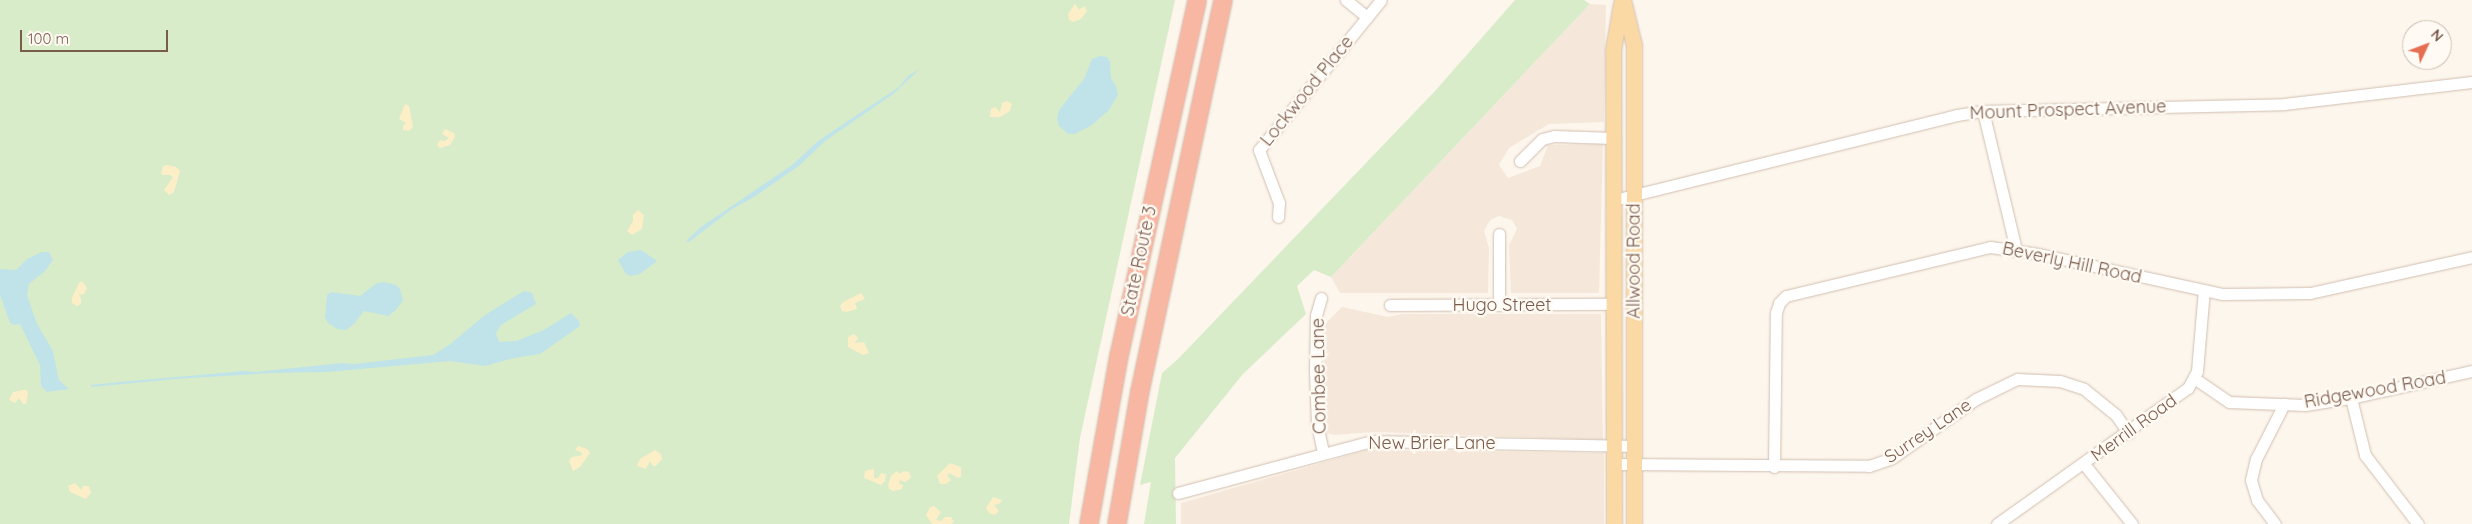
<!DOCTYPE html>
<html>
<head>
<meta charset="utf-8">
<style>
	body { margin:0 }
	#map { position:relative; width:2472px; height:524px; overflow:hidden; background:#fdf6ec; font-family:Quicksand,sans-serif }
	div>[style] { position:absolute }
	.residential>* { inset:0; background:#f5e8da }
	.green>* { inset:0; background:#d8ecc9 }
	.sand>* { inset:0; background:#fcefc7 }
	.water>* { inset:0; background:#bfe3e8 }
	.roads { filter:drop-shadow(0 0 1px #d1beb0) drop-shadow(0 0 1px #d1beb0) }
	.minor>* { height:11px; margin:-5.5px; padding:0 5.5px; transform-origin:5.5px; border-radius:5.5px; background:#fff }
	.major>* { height:15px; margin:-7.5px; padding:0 7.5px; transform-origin:7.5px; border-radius:7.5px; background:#fbd9a5 }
	.highway>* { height:18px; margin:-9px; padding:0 9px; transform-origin:9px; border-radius:9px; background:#f7b7a3 }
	span { translate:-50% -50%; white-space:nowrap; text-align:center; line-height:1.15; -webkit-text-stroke:5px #fffaf3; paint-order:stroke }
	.street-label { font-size:18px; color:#7a5c4d }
	.north { position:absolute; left:2402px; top:20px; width:50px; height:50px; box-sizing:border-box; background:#fffaf3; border:1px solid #cabbb1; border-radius:50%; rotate:47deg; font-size:14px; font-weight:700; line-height:20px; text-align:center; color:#7a5c4d }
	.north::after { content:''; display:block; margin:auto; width:18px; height:22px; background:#e76f51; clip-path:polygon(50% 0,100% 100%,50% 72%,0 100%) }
	.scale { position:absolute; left:20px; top:30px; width:148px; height:22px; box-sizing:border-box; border:2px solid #7a5c4d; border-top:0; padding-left:6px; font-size:15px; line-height:18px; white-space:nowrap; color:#7a5c4d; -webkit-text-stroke:4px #fffaf3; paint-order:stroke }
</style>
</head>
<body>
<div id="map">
	<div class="residential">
		<div style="clip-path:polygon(1590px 4px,1606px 5px,1604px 122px,1549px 124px,1509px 148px,1499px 165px,1508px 178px,1540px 166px,1548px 145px,1603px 144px,1599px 293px,1511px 293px,1509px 245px,1517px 229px,1512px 220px,1499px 216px,1490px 220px,1484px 231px,1489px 248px,1488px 293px,1340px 293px,1331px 277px)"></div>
		<div style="clip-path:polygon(1342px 307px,1388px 317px,1403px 314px,1601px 314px,1603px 440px,1374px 432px,1335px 435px,1326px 433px,1323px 326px)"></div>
		<div style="clip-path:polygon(1367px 450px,1604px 453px,1604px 524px,1181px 524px,1181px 503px)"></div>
	</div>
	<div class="green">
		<div style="clip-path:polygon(0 0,1175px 0,1080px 438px,1069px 524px,0 524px)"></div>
		<div style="clip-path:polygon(1515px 0,1584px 0,1590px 4px,1331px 277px,1314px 270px,1297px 286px,1306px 314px,1243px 374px,1175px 458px,1176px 524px,1144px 524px,1151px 482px,1140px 485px,1162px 373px,1178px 359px,1435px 91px)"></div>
	</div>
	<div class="sand">
		<div style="clip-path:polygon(1075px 4px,1079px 10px,1084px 6px,1087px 11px,1081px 19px,1073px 22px,1069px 20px,1068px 14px)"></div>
		<div style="clip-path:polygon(1007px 101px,1012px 104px,1010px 111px,1000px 117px,990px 117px,991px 109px,995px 107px,1000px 112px,1002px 103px)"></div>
		<div style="clip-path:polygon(405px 104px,409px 106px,413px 127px,409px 131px,403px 130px,403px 126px,406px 123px,399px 119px)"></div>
		<div style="clip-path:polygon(445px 129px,454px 133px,455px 137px,450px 145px,440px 148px,437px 145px,440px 140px,445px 141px,449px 138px,442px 134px)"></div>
		<div style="clip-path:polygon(167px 165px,176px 167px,180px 171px,174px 192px,169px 195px,164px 190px,173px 177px,170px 175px,162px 175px,161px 173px,163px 166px)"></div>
		<div style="clip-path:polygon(638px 210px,644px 215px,642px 229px,632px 235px,627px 231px,633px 221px,633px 215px)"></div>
		<div style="clip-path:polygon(82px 281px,87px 288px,84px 294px,79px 295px,81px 299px,81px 304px,77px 306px,72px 303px,72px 298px,79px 283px)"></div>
		<div style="clip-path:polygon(861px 293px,865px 299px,855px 303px,857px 309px,847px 312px,842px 311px,840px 306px,843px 302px)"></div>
		<div style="clip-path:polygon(854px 334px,858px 338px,855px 343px,864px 342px,869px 353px,863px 355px,848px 347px,848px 337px)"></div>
		<div style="clip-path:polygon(23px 390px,27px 390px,28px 394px,26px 404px,23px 404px,19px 398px,15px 403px,9px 400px,13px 392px)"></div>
		<div style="clip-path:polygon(578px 446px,587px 449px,590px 453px,580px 467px,573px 471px,569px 461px,572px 457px,582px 455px,581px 452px,575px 450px)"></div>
		<div style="clip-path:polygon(655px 450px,661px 454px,662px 459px,656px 466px,653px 466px,650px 461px,646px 469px,637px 466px,640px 459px)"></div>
		<div style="clip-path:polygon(950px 463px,961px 467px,961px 477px,958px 478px,949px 473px,947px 476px,951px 480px,946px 484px,940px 484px,937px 476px)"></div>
		<div style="clip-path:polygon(874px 469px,874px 478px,878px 478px,881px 473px,886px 474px,885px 481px,881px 485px,864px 478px,865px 471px)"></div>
		<div style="clip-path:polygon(897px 471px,900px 474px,904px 471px,909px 472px,911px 478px,905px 482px,900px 480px,899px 484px,903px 485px,902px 489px,893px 491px,889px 489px,888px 485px,891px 476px)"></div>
		<div style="clip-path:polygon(75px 483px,81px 490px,83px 486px,89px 486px,91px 493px,86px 499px,70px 492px,68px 486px)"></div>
		<div style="clip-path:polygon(993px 497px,1002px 500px,999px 504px,994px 505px,999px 511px,995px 515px,989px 513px,986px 508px)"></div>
		<div style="clip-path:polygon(934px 506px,941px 512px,936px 520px,941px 521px,945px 517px,951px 517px,954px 522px,951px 524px,932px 524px,926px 515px,930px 507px)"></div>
	</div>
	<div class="water">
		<div style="clip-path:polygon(1100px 56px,1107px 57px,1110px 62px,1111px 78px,1116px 86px,1118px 95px,1109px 110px,1092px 125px,1075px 134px,1068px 134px,1059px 126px,1057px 119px,1059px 110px,1084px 79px,1092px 59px)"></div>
		<div style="clip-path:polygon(920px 69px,893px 94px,825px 141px,800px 165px,754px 197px,732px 209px,689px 242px,686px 241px,701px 227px,792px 165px,818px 141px,899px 87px,908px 76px)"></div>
		<div style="clip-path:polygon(641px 250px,657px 261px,640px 274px,631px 276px,626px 274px,618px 260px,628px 252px)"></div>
		<div style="clip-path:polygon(42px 252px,49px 252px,53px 260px,45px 271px,29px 284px,27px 295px,37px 324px,53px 351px,59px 380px,69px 389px,47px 392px,41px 386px,40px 365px,20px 324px,14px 325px,10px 323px,0 295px,0 269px,16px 270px,27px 259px)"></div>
		<div style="clip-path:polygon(384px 282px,396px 285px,400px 289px,403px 300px,396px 310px,388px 316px,364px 311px,354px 324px,346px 330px,337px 329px,328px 323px,325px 317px,327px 295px,331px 292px,360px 296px,377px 283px)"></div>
		<div style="clip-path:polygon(524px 291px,532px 293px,536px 304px,501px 325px,496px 333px,499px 342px,516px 341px,544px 330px,571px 313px,579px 321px,580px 326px,540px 354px,514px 358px,485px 366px,450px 361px,327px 372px,270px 373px,175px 379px,91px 387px,91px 385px,120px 382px,245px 371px,255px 372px,342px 363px,354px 364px,433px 355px,449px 345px,485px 315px)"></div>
	</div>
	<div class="roads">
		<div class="minor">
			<div style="left:1346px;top:0;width:27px;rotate:39deg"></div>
			<div style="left:1983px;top:111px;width:143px;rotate:76.6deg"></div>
			<div style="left:1520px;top:161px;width:31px;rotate:-45deg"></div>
			<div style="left:1542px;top:139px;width:12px;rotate:-14deg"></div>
			<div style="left:1554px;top:136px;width:59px;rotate:1.9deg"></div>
			<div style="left:1614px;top:200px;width:353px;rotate:-13.9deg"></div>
			<div style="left:1957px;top:115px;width:26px;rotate:-9deg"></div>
			<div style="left:1983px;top:111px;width:301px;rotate:-1.3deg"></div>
			<div style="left:2284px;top:104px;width:189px;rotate:-6.7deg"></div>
			<div style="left:1278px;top:217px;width:14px;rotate:-86deg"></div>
			<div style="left:1279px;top:203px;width:57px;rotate:-110.7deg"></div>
			<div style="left:1259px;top:150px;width:193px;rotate:-50.9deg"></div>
			<div style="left:1321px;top:298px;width:18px;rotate:106deg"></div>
			<div style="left:1316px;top:315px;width:55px;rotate:91deg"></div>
			<div style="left:1315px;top:370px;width:54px;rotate:87.9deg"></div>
			<div style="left:1317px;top:424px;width:30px;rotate:78deg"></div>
			<div style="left:1390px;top:305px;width:224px;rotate:-0.3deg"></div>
			<div style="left:1499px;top:305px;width:71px;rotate:-90deg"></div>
			<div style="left:2194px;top:378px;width:42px;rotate:34.4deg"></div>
			<div style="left:2229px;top:402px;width:76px;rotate:2.3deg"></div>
			<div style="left:2305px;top:405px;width:47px;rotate:-8.7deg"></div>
			<div style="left:2351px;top:398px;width:124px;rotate:-12.6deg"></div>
			<div style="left:2351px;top:398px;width:59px;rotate:76.2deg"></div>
			<div style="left:2365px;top:455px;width:87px;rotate:52.5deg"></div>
			<div style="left:1614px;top:464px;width:255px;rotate:0.4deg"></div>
			<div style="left:1869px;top:466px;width:24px;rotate:-19deg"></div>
			<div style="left:1892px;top:458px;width:103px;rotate:-35.1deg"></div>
			<div style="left:1976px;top:399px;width:46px;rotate:-26deg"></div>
			<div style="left:2017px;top:379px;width:43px;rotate:2.7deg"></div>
			<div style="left:2060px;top:381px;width:25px;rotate:18deg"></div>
			<div style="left:2084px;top:389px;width:41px;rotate:39.1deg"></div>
			<div style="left:2116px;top:415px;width:22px;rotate:56deg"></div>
			<div style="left:2084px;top:464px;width:77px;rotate:51.3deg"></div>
			<div style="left:1774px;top:467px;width:154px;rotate:-89.3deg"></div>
			<div style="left:1776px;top:313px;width:10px;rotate:-73deg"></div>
			<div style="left:1779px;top:303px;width:10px;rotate:-45deg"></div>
			<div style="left:1786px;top:296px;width:210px;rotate:-13.5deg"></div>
			<div style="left:1990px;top:247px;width:49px;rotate:8.1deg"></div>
			<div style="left:2039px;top:254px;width:188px;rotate:12.3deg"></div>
			<div style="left:2223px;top:294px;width:87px;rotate:-0.7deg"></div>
			<div style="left:2310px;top:293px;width:166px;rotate:-12.5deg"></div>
			<div style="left:1178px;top:493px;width:201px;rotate:-15deg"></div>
			<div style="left:1372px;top:441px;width:261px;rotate:1.1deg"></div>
			<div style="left:1997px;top:524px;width:234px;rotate:-35.5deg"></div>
			<div style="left:2188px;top:388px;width:19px;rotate:-62deg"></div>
			<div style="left:2197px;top:371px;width:81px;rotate:-85.1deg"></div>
			<div style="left:2275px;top:524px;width:30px;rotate:-127deg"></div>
			<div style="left:2257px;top:500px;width:21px;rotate:-107deg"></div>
			<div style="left:2251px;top:480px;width:22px;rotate:-77deg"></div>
			<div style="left:2256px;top:459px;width:62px;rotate:-63deg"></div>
		</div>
		<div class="major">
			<div style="left:1623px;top:0;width:46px;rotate:76.3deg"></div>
			<div style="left:1634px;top:45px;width:479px;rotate:90deg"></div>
			<div style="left:1614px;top:524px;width:474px;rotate:-90.1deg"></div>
			<div style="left:1613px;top:50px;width:47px;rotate:-80.1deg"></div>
		</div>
		<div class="highway">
			<div style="left:1089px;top:524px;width:171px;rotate:-79.9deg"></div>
			<div style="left:1119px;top:356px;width:364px;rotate:-77.6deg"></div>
			<div style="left:1117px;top:524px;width:135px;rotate:-80.2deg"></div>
			<div style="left:1140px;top:391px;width:400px;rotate:-78deg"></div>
		</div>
	</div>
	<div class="street-label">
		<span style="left:1307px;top:91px;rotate:-51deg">Lockwood Place</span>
		<span style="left:2068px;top:110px;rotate:-2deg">Mount Prospect Avenue</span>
		<span style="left:1139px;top:261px;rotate:-78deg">State Route 3</span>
		<span style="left:1634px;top:261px;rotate:-90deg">Allwood Road</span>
		<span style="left:2072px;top:263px;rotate:12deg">Beverly Hill Road</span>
		<span style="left:1502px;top:305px">Hugo Street</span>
		<span style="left:1319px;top:376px;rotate:-91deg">Combee Lane</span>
		<span style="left:2375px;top:390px;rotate:-10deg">Ridgewood Road</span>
		<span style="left:2134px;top:428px;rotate:-36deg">Merrill Road</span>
		<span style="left:1928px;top:431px;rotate:-34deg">Surrey Lane</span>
		<span style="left:1432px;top:443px">New Brier Lane</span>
	</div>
	<div class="north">N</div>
	<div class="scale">100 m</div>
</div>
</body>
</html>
